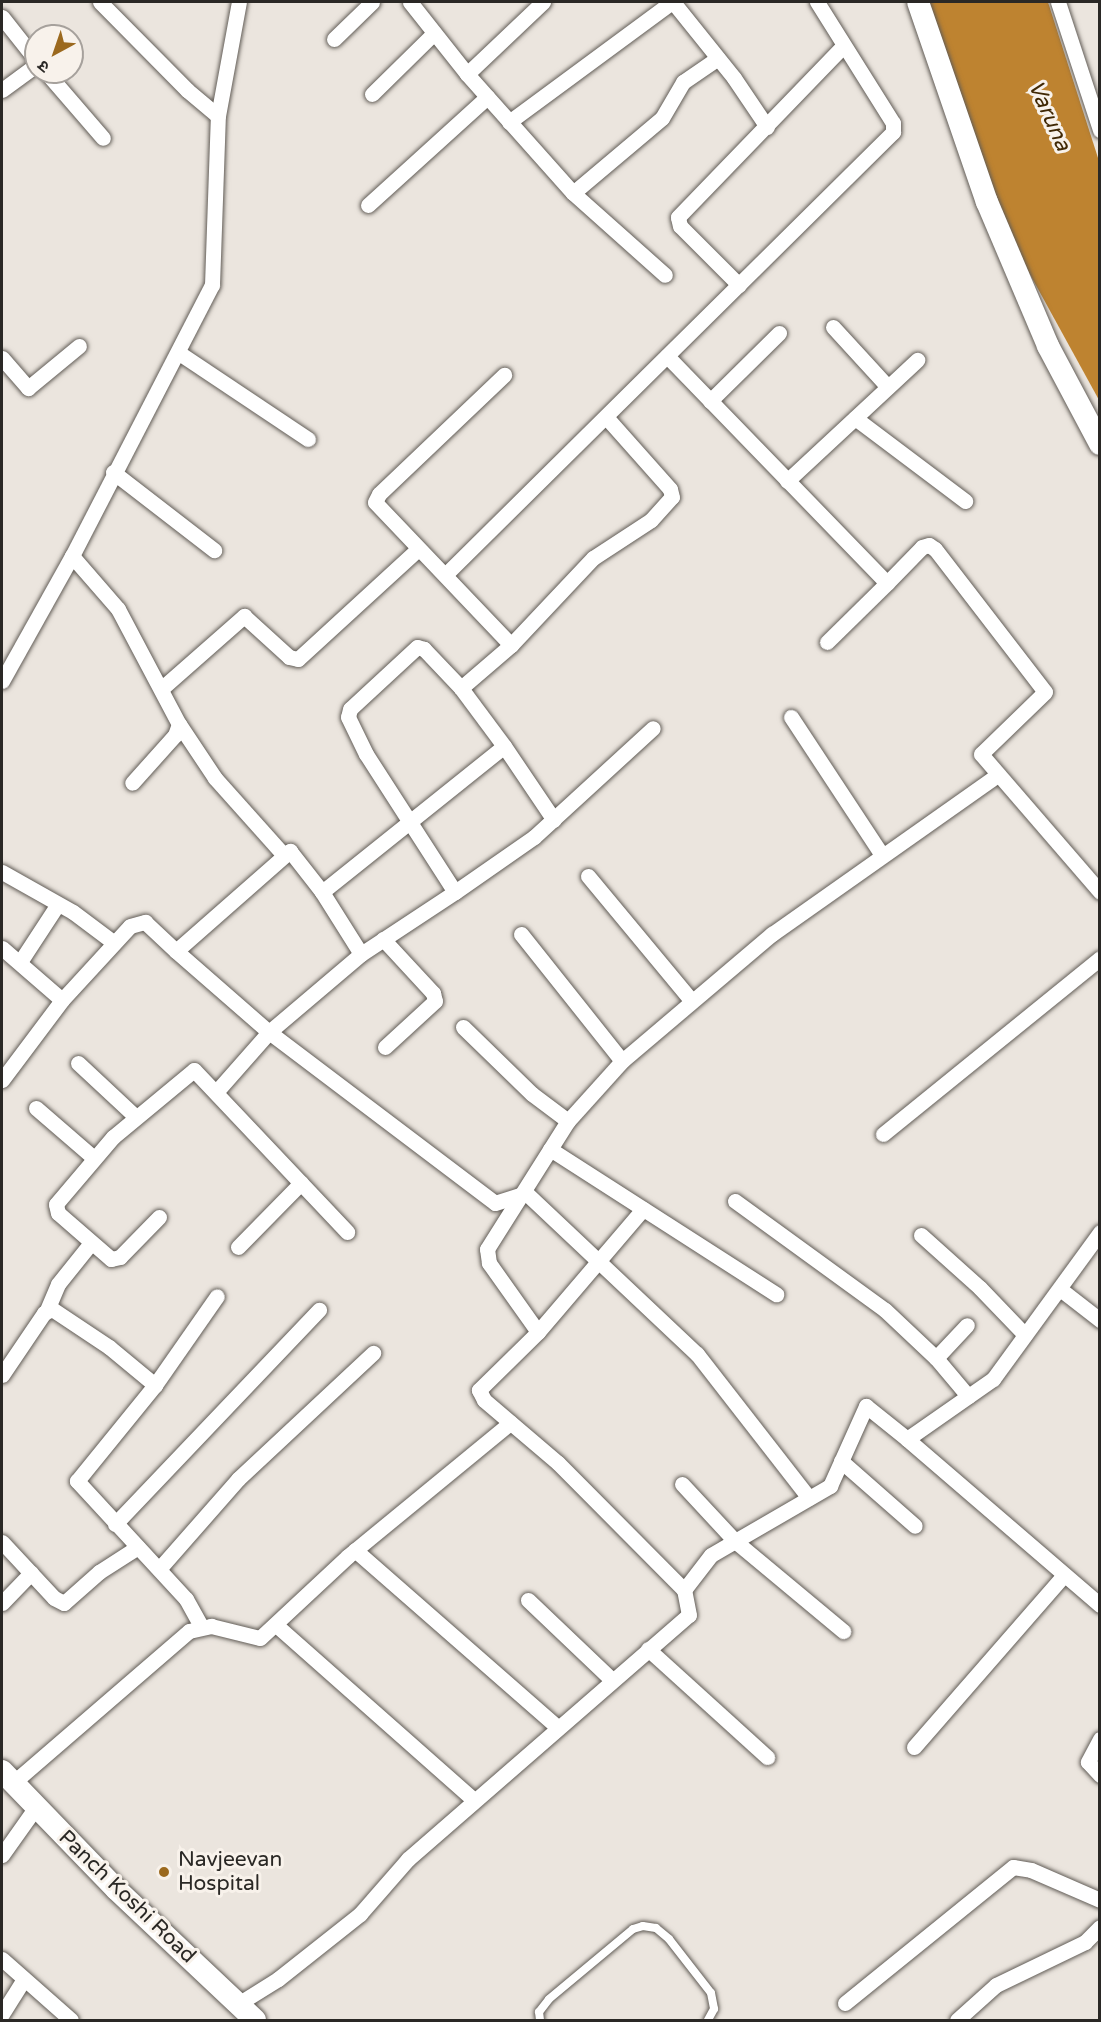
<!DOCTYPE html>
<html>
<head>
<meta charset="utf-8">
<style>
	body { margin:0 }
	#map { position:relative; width:1101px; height:2022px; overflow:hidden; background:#ebe5de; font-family:"Varela Round","Noto Sans Devanagari",sans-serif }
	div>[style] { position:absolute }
	.water>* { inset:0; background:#be8330 }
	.roads { filter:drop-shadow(0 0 2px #615c56) drop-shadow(0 0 2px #615c56) }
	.lane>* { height:8px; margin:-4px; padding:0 4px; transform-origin:4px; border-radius:4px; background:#fff }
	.street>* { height:15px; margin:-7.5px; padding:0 7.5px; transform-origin:7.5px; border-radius:7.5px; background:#fff }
	.secondary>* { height:22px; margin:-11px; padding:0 11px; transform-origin:11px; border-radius:11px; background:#fff }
	.dots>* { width:16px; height:16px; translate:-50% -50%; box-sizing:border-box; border:3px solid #f8f2eb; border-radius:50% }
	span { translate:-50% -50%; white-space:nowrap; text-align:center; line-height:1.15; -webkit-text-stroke:6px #f8f2eb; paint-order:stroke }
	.poi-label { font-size:21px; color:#2a2825 }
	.left { translate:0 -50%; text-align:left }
	.street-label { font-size:21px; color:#2a2825 }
	.water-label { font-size:22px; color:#402804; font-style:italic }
	.frame { position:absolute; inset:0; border:3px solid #2a2825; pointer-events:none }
	.north { position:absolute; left:24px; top:24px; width:60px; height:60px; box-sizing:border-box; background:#f8f2eb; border:2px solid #a6a19c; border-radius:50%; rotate:220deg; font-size:16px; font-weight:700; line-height:24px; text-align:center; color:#2a2825 }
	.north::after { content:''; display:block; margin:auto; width:21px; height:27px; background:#9b691e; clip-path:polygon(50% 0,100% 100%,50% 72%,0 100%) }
</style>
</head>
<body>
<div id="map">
	<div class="water">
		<div style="clip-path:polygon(928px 2px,1048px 2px,1099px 161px,1099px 400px,1010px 238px)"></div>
	</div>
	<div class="roads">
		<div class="lane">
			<div style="left:540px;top:2020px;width:8px;rotate:-97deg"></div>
			<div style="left:539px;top:2012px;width:16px;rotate:-52deg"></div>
			<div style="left:549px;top:1999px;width:109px;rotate:-39.8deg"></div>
			<div style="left:633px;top:1929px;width:10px;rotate:-17deg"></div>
			<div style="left:643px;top:1926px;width:13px;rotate:9deg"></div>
			<div style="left:656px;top:1928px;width:17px;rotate:40deg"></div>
			<div style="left:669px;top:1939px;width:68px;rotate:52.1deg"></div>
			<div style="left:711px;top:1993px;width:16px;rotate:79deg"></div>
			<div style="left:714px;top:2009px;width:13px;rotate:119deg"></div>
		</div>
		<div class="street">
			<div style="left:100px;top:2px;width:124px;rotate:45.3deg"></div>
			<div style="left:187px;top:90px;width:40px;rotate:40deg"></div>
			<div style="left:410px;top:2px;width:92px;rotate:51.6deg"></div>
			<div style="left:467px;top:74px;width:159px;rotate:48.3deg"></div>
			<div style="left:573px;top:193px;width:123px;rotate:41.7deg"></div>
			<div style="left:673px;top:2px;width:97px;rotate:51.2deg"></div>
			<div style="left:734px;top:78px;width:59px;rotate:56deg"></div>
			<div style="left:1058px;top:2px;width:135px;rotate:71.8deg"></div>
			<div style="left:2px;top:17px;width:55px;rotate:51.7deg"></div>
			<div style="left:334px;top:39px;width:53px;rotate:-44.2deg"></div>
			<div style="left:46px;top:72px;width:87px;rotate:49.2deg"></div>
			<div style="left:467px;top:74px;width:105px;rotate:-43.5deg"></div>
			<div style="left:2px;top:90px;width:42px;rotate:-36.3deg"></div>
			<div style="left:372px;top:94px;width:87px;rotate:-44.5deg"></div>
			<div style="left:509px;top:122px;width:202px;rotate:-36.4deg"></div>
			<div style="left:573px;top:193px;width:116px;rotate:-40.1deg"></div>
			<div style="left:662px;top:118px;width:42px;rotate:-59.7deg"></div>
			<div style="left:683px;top:82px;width:42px;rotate:-34.4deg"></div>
			<div style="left:368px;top:205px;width:161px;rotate:-42.2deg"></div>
			<div style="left:739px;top:285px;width:83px;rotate:-135deg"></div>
			<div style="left:680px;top:226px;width:9px;rotate:-103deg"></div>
			<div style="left:678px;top:217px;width:236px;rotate:-46deg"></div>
			<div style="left:833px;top:327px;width:81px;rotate:47.5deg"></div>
			<div style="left:179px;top:353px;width:155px;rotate:33.7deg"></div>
			<div style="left:667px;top:356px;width:316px;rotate:45.9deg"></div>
			<div style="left:887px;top:583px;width:50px;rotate:-45.8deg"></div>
			<div style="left:922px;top:547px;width:7px;rotate:-16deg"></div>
			<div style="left:929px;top:545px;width:7px;rotate:34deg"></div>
			<div style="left:935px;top:549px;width:180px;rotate:52.4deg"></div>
			<div style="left:1045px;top:692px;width:89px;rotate:135.9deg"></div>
			<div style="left:981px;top:754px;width:182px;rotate:49.2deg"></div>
			<div style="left:2px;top:358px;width:40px;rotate:49deg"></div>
			<div style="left:28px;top:388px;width:66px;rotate:-39.5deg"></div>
			<div style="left:710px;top:401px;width:97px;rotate:-44.6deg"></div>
			<div style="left:855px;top:418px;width:138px;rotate:37deg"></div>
			<div style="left:113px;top:472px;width:128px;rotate:37.7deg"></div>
			<div style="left:787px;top:481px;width:178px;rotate:-42.9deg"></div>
			<div style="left:72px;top:556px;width:70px;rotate:49deg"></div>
			<div style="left:118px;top:609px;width:130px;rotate:62.1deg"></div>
			<div style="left:179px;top:724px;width:12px;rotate:110deg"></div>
			<div style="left:175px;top:735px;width:64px;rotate:131.9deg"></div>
			<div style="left:446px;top:574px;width:629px;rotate:-44.68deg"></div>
			<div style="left:893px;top:132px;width:9px;rotate:-90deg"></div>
			<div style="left:893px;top:123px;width:143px;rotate:-122.1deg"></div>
			<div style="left:827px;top:642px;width:84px;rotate:-44.5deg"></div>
			<div style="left:511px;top:645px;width:120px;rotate:-46.7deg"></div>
			<div style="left:593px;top:558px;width:69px;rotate:-33.2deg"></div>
			<div style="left:651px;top:520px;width:31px;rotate:-48deg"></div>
			<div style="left:672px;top:497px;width:8px;rotate:-104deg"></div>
			<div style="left:670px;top:489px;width:96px;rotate:-131.6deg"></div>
			<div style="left:2px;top:681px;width:143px;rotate:-60.8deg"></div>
			<div style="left:72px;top:556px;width:305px;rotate:-62.7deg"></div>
			<div style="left:212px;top:285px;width:169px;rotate:-88deg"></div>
			<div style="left:218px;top:116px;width:116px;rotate:-79.6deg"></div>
			<div style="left:461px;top:688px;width:54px;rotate:-133.5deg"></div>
			<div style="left:424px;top:649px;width:7px;rotate:-164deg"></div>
			<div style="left:417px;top:647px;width:91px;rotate:137.2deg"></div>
			<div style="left:350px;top:709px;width:8px;rotate:104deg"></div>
			<div style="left:348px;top:717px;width:41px;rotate:64.1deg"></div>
			<div style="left:366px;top:754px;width:164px;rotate:57.2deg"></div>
			<div style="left:455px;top:892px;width:113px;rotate:146.6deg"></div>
			<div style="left:361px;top:954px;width:121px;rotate:139.7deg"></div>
			<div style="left:269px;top:1032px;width:283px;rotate:37.1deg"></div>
			<div style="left:495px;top:1203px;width:33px;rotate:-18deg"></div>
			<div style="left:526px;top:1193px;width:235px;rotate:43.3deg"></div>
			<div style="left:697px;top:1354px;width:182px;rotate:52.1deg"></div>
			<div style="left:161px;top:689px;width:111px;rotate:-41.3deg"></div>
			<div style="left:244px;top:616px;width:61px;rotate:42.3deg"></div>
			<div style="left:289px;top:657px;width:9px;rotate:13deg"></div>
			<div style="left:298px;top:659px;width:163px;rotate:-42.5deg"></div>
			<div style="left:791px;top:717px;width:165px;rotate:56.6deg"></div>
			<div style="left:179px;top:724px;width:65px;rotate:56.3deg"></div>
			<div style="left:215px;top:778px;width:102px;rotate:48.2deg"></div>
			<div style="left:504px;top:746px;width:89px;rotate:56deg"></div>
			<div style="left:2px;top:872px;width:81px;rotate:29.4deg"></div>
			<div style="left:73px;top:912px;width:50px;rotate:36.9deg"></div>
			<div style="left:588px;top:876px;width:161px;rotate:50.3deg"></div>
			<div style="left:322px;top:892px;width:73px;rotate:57.8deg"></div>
			<div style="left:455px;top:892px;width:96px;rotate:-34.8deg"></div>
			<div style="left:534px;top:837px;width:161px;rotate:-42.5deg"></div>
			<div style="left:521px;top:934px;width:162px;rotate:51.5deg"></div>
			<div style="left:383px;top:939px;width:74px;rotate:47.2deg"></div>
			<div style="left:433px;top:993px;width:8px;rotate:76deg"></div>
			<div style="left:435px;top:1001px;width:68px;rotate:137.4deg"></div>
			<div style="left:2px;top:948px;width:79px;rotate:40.9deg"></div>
			<div style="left:176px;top:951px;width:123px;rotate:41.1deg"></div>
			<div style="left:269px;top:1032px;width:79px;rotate:131.4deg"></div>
			<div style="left:20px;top:962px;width:69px;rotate:-56.8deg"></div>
			<div style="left:463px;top:1027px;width:96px;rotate:44.2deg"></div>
			<div style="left:532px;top:1094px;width:45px;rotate:36.9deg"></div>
			<div style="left:78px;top:1063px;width:79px;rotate:43deg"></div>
			<div style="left:2px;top:1080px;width:100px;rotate:-53.1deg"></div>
			<div style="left:62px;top:1000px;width:100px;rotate:-47.4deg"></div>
			<div style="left:130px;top:926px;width:16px;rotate:-15deg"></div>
			<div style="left:145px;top:922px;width:42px;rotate:43.1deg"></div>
			<div style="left:176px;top:951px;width:152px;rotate:-41.3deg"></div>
			<div style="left:290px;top:851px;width:52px;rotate:52deg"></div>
			<div style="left:322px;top:892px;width:233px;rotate:-38.7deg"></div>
			<div style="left:504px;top:746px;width:72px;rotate:-126.6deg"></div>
			<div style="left:461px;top:688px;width:66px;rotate:-40.7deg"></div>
			<div style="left:511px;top:645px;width:197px;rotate:-133.6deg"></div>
			<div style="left:375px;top:502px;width:9px;rotate:-63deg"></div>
			<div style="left:379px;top:494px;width:173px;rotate:-43.6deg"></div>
			<div style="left:36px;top:1108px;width:77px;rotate:40.8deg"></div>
			<div style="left:883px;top:1134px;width:279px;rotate:-39deg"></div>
			<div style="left:550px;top:1149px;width:269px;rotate:32.7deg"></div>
			<div style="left:735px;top:1201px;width:185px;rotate:36deg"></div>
			<div style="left:885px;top:1310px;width:70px;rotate:43.3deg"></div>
			<div style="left:936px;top:1358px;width:50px;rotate:49.9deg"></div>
			<div style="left:643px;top:1209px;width:162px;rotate:130.5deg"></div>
			<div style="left:538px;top:1332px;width:83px;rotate:135.5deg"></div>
			<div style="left:479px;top:1390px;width:11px;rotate:63deg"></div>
			<div style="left:484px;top:1400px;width:97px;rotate:40.4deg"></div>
			<div style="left:558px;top:1463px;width:179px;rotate:45.2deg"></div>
			<div style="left:159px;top:1217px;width:56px;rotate:134.3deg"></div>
			<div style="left:120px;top:1257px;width:9px;rotate:167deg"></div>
			<div style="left:111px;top:1259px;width:70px;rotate:-139deg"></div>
			<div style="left:58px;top:1213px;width:9px;rotate:-103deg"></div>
			<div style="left:56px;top:1204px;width:88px;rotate:-49.6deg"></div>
			<div style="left:113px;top:1137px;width:105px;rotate:-39.6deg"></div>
			<div style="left:194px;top:1070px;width:223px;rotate:46.6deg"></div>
			<div style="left:921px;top:1235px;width:79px;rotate:41.9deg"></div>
			<div style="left:980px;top:1288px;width:65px;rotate:46.2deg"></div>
			<div style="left:238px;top:1247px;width:90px;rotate:-45.5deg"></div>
			<div style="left:1060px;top:1289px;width:51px;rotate:37.8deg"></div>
			<div style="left:47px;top:1310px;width:28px;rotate:-67deg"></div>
			<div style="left:58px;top:1284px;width:51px;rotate:-51.3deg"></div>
			<div style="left:538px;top:1332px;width:85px;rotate:-125.4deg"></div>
			<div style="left:489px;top:1263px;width:14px;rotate:-98deg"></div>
			<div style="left:487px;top:1249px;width:151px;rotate:-57.7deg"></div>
			<div style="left:568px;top:1121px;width:81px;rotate:-48deg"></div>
			<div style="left:622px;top:1061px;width:197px;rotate:-40.3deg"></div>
			<div style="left:772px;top:934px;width:276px;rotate:-35.2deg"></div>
			<div style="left:936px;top:1358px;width:45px;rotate:-46.8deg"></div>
			<div style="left:2px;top:1375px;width:75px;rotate:-55.9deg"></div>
			<div style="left:44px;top:1313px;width:9px;rotate:-27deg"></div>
			<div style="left:52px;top:1309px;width:69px;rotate:33.7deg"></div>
			<div style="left:109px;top:1347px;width:60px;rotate:39.6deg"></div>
			<div style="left:907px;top:1439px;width:255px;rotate:40.7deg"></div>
			<div style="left:841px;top:1461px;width:98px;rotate:41.3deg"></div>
			<div style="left:682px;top:1484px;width:78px;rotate:47.1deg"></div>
			<div style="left:735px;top:1541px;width:141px;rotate:39.8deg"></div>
			<div style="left:115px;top:1524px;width:296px;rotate:-46.4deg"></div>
			<div style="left:2px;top:1542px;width:76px;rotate:47.1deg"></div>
			<div style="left:54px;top:1598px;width:11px;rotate:27deg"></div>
			<div style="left:64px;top:1603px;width:47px;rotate:-41.5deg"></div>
			<div style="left:99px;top:1572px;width:46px;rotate:-32.7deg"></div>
			<div style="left:355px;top:1550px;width:269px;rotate:41.2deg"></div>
			<div style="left:159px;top:1569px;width:120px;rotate:-48.7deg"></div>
			<div style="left:238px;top:1479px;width:185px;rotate:-43deg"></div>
			<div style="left:528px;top:1600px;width:116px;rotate:43.6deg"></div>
			<div style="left:2px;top:1603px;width:42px;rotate:-46deg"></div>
			<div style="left:276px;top:1625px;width:264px;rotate:41.5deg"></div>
			<div style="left:201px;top:1626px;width:31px;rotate:-119deg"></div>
			<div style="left:186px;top:1599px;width:161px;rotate:-132.7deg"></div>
			<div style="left:77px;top:1481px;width:124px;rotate:-50.9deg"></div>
			<div style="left:155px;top:1385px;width:108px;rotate:-55.1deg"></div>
			<div style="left:648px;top:1649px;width:161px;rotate:42.2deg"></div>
			<div style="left:1100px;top:1739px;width:26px;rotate:118deg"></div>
			<div style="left:1088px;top:1762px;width:18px;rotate:47deg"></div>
			<div style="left:914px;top:1747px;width:228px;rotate:-48.9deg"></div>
			<div style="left:14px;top:1782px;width:231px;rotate:-40.8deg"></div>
			<div style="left:189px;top:1631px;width:23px;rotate:-13deg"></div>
			<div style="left:211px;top:1626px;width:50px;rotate:13.8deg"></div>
			<div style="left:260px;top:1638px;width:120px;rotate:-43deg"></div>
			<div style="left:348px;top:1556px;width:210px;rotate:-39.4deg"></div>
			<div style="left:2px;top:1855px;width:59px;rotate:-54.7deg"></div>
			<div style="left:2px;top:1959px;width:92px;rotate:41.5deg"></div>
			<div style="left:845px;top:2003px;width:216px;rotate:-39deg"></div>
			<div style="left:1013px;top:1867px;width:18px;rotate:9deg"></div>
			<div style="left:1031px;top:1870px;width:75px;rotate:23.5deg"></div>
			<div style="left:238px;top:2004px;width:47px;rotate:-32deg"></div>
			<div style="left:278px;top:1979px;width:105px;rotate:-38.4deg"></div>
			<div style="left:360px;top:1914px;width:73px;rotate:-48.9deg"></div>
			<div style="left:408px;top:1859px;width:372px;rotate:-41deg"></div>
			<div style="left:689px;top:1615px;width:25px;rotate:-101deg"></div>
			<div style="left:684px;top:1590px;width:44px;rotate:-52.4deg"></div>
			<div style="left:711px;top:1555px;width:138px;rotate:-30.1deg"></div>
			<div style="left:830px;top:1486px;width:88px;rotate:-65.8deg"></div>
			<div style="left:866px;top:1406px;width:53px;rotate:38.8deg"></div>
			<div style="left:907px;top:1439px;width:105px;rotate:-34.9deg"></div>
			<div style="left:993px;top:1379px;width:182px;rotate:-53.9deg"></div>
			<div style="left:2px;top:2014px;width:41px;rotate:-57.8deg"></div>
			<div style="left:957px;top:2020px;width:52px;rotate:-41.9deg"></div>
			<div style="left:996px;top:1985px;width:99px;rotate:-25.8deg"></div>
			<div style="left:1085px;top:1942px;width:21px;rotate:-45deg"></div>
		</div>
		<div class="secondary">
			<div style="left:918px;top:2px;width:212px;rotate:71deg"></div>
			<div style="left:987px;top:202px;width:156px;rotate:67deg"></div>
			<div style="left:1048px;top:346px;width:111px;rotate:62deg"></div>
			<div style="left:2px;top:1771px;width:164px;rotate:46deg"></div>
			<div style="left:116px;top:1889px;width:191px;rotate:43.3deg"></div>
		</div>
	</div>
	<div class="dots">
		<div style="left:164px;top:1872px;background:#9b691e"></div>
	</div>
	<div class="poi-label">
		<span class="left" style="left:178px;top:1872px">Navjeevan<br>Hospital</span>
	</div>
	<div class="street-label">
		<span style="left:127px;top:1897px;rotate:44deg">Panch Koshi Road</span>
	</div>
	<div class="water-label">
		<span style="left:1049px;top:116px;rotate:66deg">Varuna</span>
	</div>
	<div class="frame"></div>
	<div class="north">उ</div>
</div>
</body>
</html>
